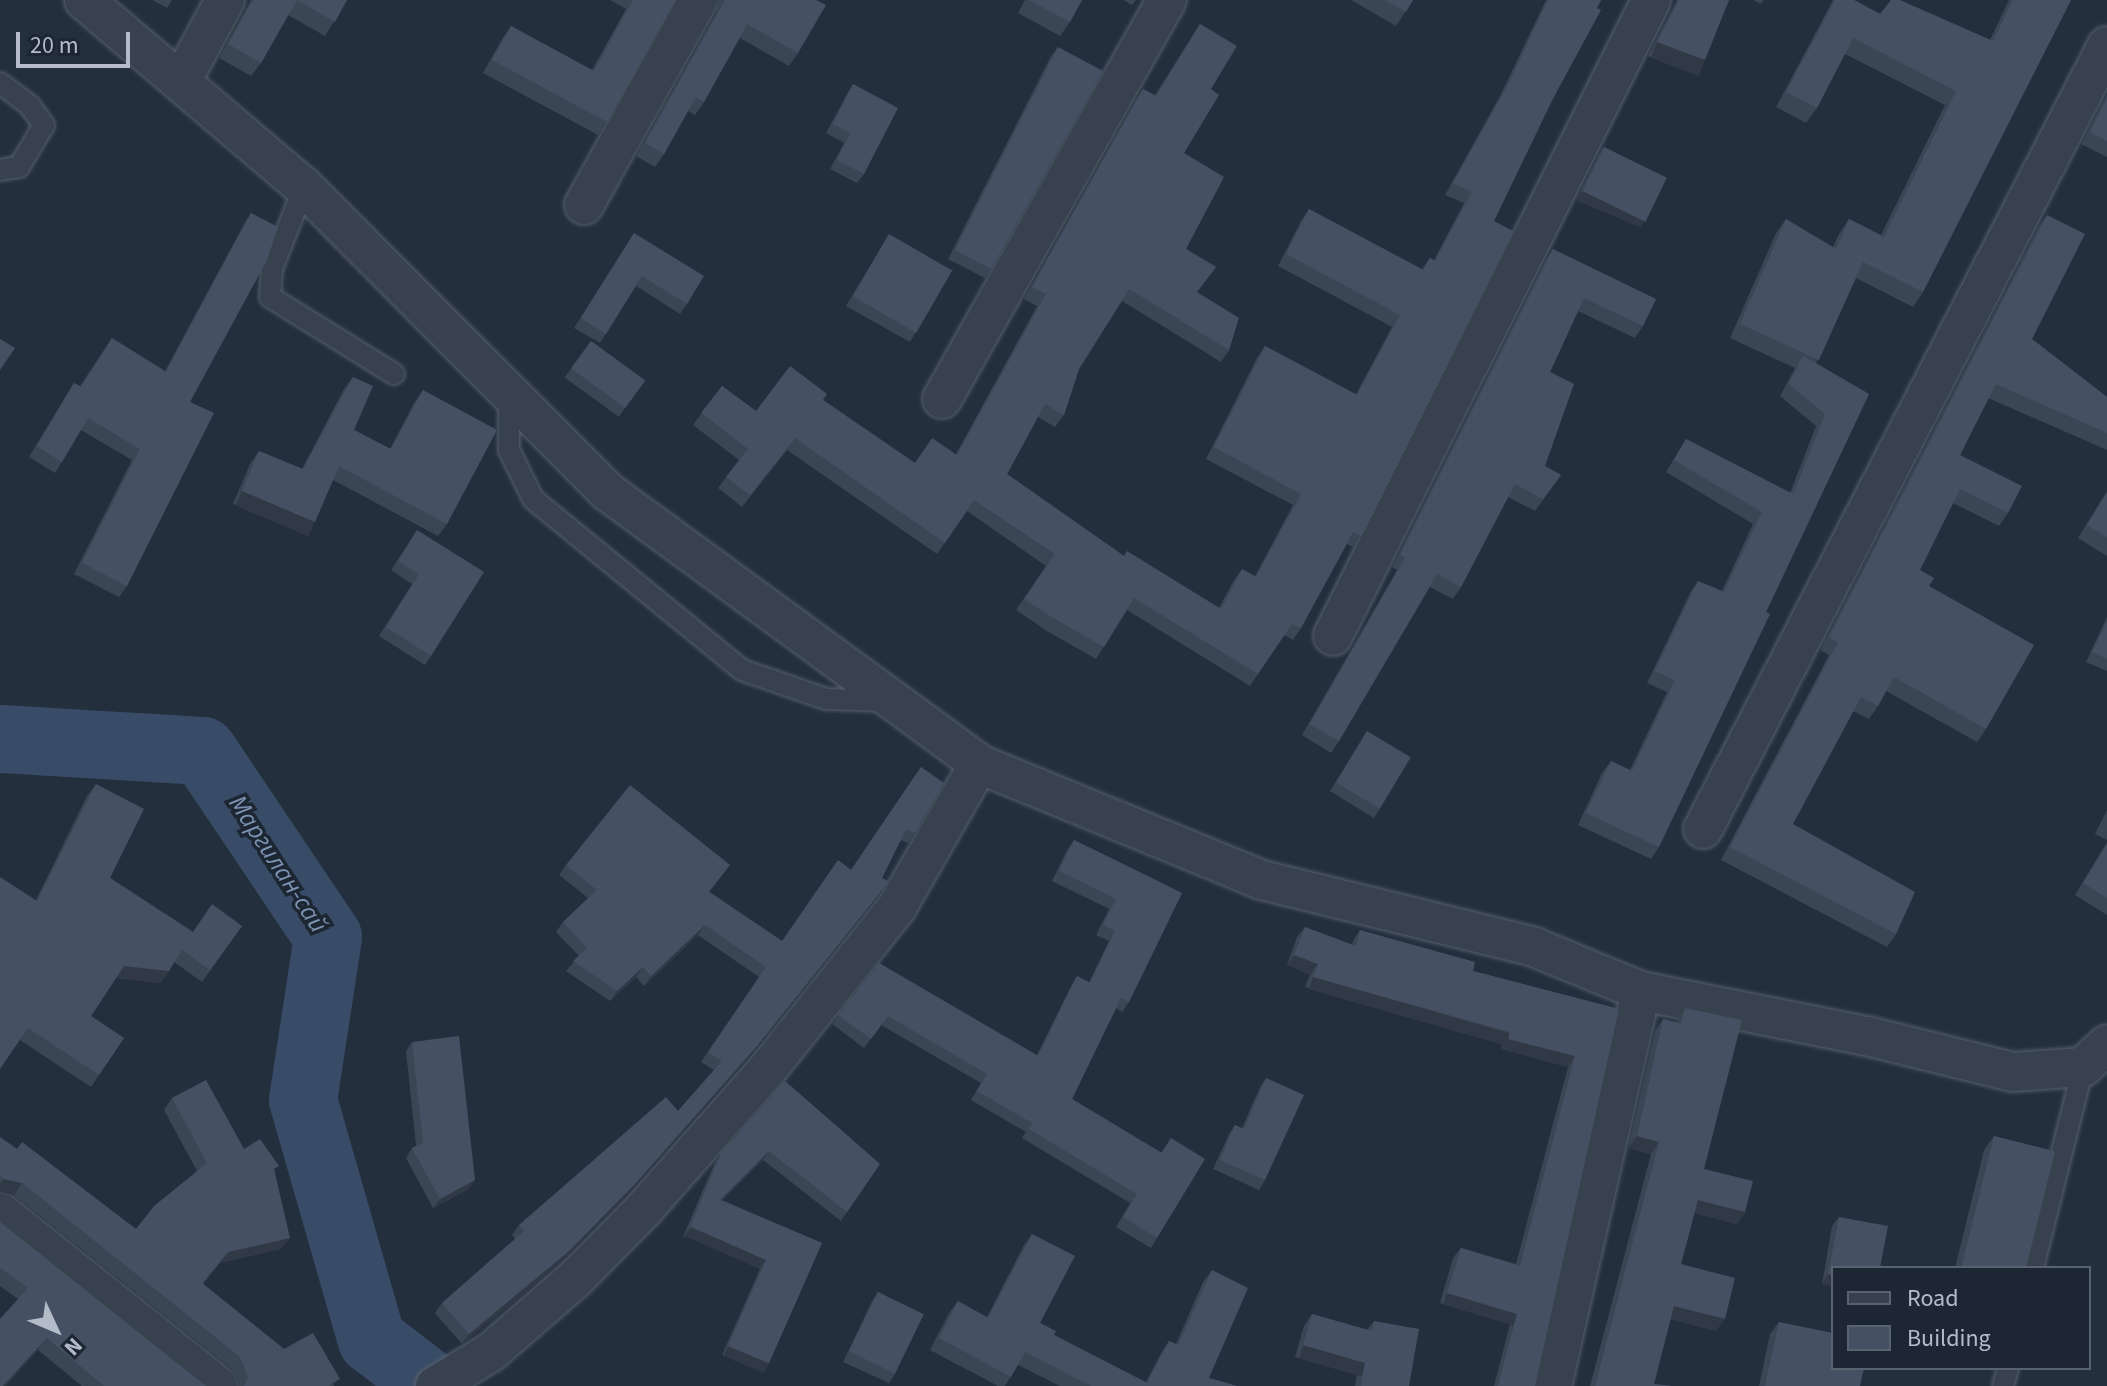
<!DOCTYPE html>
<html>
<head>
<meta charset="utf-8">
<style>
	body { margin:0 }
	#map { position:relative; width:2107px; height:1386px; overflow:hidden; background:#242f3e; font-family:"Source Sans 3",sans-serif }
	div>[style] { position:absolute }
	.river>* { height:68px; margin:-34px; padding:0 34px; transform-origin:34px; border-radius:34px; background:#394c67 }
	.roads { filter:drop-shadow(0 0 2px #565f6c) drop-shadow(0 0 2px #565f6c) }
	.lane>* { height:20px; margin:-10px; padding:0 10px; transform-origin:10px; border-radius:10px; background:#38414e }
	.street>* { height:38px; margin:-19px; padding:0 19px; transform-origin:19px; border-radius:19px; background:#38414e }
	.wall>* { inset:0; background:#3b4654; transform-origin:0 0 }
	.shaded-wall>* { inset:0; background:#303945; transform-origin:0 0 }
	.building>* { inset:0; background:#455162; transform-origin:0 0 }
	span { translate:-50% -50%; white-space:nowrap; text-align:center; line-height:1.15; -webkit-text-stroke:7px #1d2633; paint-order:stroke }
	.water-label { font-size:26px; color:#7c92b1; font-style:italic }
	.legend { position:absolute; left:1831px; top:1266px; width:260px; height:104px; box-sizing:border-box; background:#1d2633; border:2px solid #59626f; margin:0; padding:10px 14px; list-style:none; font-size:24px; color:#b4bcc9 }
	.legend li { display:flex; align-items:center; gap:16px; height:40px }
	.legend b { width:40px; border:2px solid #59626f }
	.north { position:absolute; left:16px; top:1290px; width:80px; height:80px; -webkit-text-stroke:6px #1d2633; paint-order:stroke; rotate:134deg; font-size:22px; font-weight:700; line-height:32px; text-align:center; color:#b4bcc9 }
	.north::after { content:''; display:block; margin:auto; width:28px; height:36px; background:#b4bcc9; clip-path:polygon(50% 0,100% 100%,50% 72%,0 100%) }
	.scale { position:absolute; left:16px; top:32px; width:114px; height:36px; box-sizing:border-box; border:4px solid #b4bcc9; border-top:0; padding-left:10px; font-size:24px; line-height:28px; white-space:nowrap; color:#b4bcc9; -webkit-text-stroke:6px #1d2633; paint-order:stroke }
</style>
</head>
<body>
<div id="map">
	<div class="river">
		<div style="left:0;top:739px;width:203px;rotate:3.4deg"></div>
		<div style="left:203px;top:751px;width:224px;rotate:56.1deg"></div>
		<div style="left:328px;top:937px;width:165px;rotate:98.7deg"></div>
		<div style="left:303px;top:1100px;width:250px;rotate:74deg"></div>
		<div style="left:372px;top:1340px;width:76px;rotate:37.5deg"></div>
	</div>
	<div class="roads">
		<div class="lane">
			<div style="left:0;top:83px;width:38px;rotate:37deg"></div>
			<div style="left:30px;top:106px;width:24px;rotate:54deg"></div>
			<div style="left:44px;top:125px;width:49px;rotate:120.8deg"></div>
			<div style="left:19px;top:167px;width:19px;rotate:171deg"></div>
			<div style="left:304px;top:187px;width:88px;rotate:111.3deg"></div>
			<div style="left:272px;top:269px;width:28px;rotate:94deg"></div>
			<div style="left:270px;top:297px;width:146px;rotate:31.8deg"></div>
			<div style="left:509px;top:393px;width:57px;rotate:90deg"></div>
			<div style="left:509px;top:450px;width:55px;rotate:63.9deg"></div>
			<div style="left:533px;top:499px;width:270px;rotate:39.3deg"></div>
			<div style="left:742px;top:670px;width:89px;rotate:19deg"></div>
			<div style="left:826px;top:699px;width:60px;rotate:1.9deg"></div>
			<div style="left:2033px;top:1268px;width:207px;rotate:-76deg"></div>
			<div style="left:2003px;top:1386px;width:19px;rotate:-74deg"></div>
		</div>
		<div class="street">
			<div style="left:84px;top:0;width:289px;rotate:40.4deg"></div>
			<div style="left:304px;top:187px;width:431px;rotate:45.1deg"></div>
			<div style="left:608px;top:492px;width:460px;rotate:36.2deg"></div>
			<div style="left:979px;top:764px;width:306px;rotate:22.3deg"></div>
			<div style="left:1262px;top:880px;width:280px;rotate:13.8deg"></div>
			<div style="left:1534px;top:947px;width:116px;rotate:22.4deg"></div>
			<div style="left:182px;top:80px;width:91px;rotate:-61.7deg"></div>
			<div style="left:584px;top:205px;width:235px;rotate:-60.9deg"></div>
			<div style="left:942px;top:399px;width:458px;rotate:-60.6deg"></div>
			<div style="left:1333px;top:636px;width:711px;rotate:-63.43deg"></div>
			<div style="left:1703px;top:829px;width:881px;rotate:-62.71deg"></div>
			<div style="left:0;top:1212px;width:279px;rotate:38.6deg"></div>
			<div style="left:435px;top:1386px;width:66px;rotate:-31.3deg"></div>
			<div style="left:491px;top:1352px;width:114px;rotate:-41.1deg"></div>
			<div style="left:577px;top:1277px;width:95px;rotate:-45.4deg"></div>
			<div style="left:644px;top:1209px;width:186px;rotate:-48.5deg"></div>
			<div style="left:767px;top:1070px;width:208px;rotate:-51.4deg"></div>
			<div style="left:897px;top:907px;width:165px;rotate:-60.2deg"></div>
			<div style="left:1552px;top:1386px;width:405px;rotate:-77.3deg"></div>
			<div style="left:1641px;top:991px;width:230px;rotate:11.3deg"></div>
			<div style="left:1867px;top:1036px;width:150px;rotate:13.9deg"></div>
			<div style="left:2013px;top:1072px;width:70px;rotate:-4.1deg"></div>
			<div style="left:2083px;top:1067px;width:33px;rotate:-43deg"></div>
		</div>
	</div>
	<div class="wall">
		<div style="clip-path:polygon(152px 0,172px 0,167px 8px)"></div>
		<div style="clip-path:polygon(251px 0,347px 0,325px 36px,288px 15px,261px 63px,251px 76px,219px 58px)"></div>
		<div style="clip-path:polygon(610px 0,675px 0,607px 122px,598px 135px,483px 73px,502px 39px,511px 26px,592px 70px,626px 9px)"></div>
		<div style="clip-path:polygon(717px 0,816px 0,798px 53px,789px 66px,740px 38px,704px 102px,695px 115px,688px 111px,664px 154px,655px 167px,636px 156px,717px 11px)"></div>
		<div style="clip-path:polygon(1025px 0,1082px 0,1070px 22px,1060px 36px,1018px 13px)"></div>
		<div style="clip-path:polygon(1123px 0,1136px 0,1132px 5px)"></div>
		<div style="clip-path:polygon(1351px 0,1413px 0,1396px 26px)"></div>
		<div style="clip-path:polygon(1546px 0,1601px 0,1494px 221px,1361px 536px,1353px 547px,1347px 544px,1301px 628px,1293px 640px,1284px 635px,1250px 686px,1127px 610px,1096px 659px,1047px 631px,1016px 610px,1046px 566px,967px 511px,937px 554px,787px 450px,742px 507px,718px 488px,739px 460px,693px 425px,722px 386px,756px 411px,823px 400px,915px 463px,956px 454px,1037px 306px,1024px 299px,1135px 101px,1143px 89px,1155px 95px,1200px 24px,1211px 89px,1184px 153px,1186px 249px,1216px 267px,1197px 292px,1229px 350px,1221px 362px,1122px 301px,1079px 369px,1064px 415px,1055px 427px,1038px 417px,1007px 474px,1124px 556px,1219px 608px,1234px 580px,1242px 569px,1255px 576px,1293px 505px,1206px 459px,1257px 358px,1265px 346px,1356px 394px,1392px 327px,1278px 266px,1301px 221px,1309px 209px,1422px 269px,1430px 258px,1434px 260px,1464px 203px,1445px 195px,1500px 96px)"></div>
		<div style="clip-path:polygon(1677px 0,1729px 0,1696px 74px,1648px 56px)"></div>
		<div style="clip-path:polygon(1753px 0,1764px 0,1761px 4px)"></div>
		<div style="clip-path:polygon(1833px 0,1854px 0,1880px 14px,1990px 40px,2009px 0,2071px 0,1923px 292px,1913px 307px,1856px 278px,1816px 363px,1869px 394px,1766px 612px,1659px 847px,1651px 859px,1578px 825px,1602px 773px,1611px 761px,1630px 770px,1667px 692px,1647px 683px,1690px 593px,1698px 581px,1722px 591px,1753px 524px,1666px 472px,1686px 439px,1790px 493px,1816px 426px,1780px 396px,1795px 368px,1730px 338px,1776px 233px,1786px 219px,1833px 247px,1839px 234px,1849px 219px,1881px 235px,1945px 105px,1845px 54px,1817px 108px,1806px 123px,1776px 107px)"></div>
		<div style="clip-path:polygon(1058px 47px,991px 269px,985px 278px,948px 259px,1051px 56px)"></div>
		<div style="clip-path:polygon(853px 84px,864px 174px,857px 183px,830px 169px,844px 143px,826px 133px,847px 94px)"></div>
		<div style="clip-path:polygon(2107px 94px,2107px 157px,2081px 144px)"></div>
		<div style="clip-path:polygon(1604px 147px,1647px 217px,1640px 227px,1576px 200px,1598px 156px)"></div>
		<div style="clip-path:polygon(251px 213px,190px 402px,127px 586px,119px 597px,74px 574px,132px 460px,81px 430px,55px 473px,29px 457px,67px 394px,74px 383px,80px 386px,112px 338px,165px 371px,244px 224px)"></div>
		<div style="clip-path:polygon(2047px 215px,2032px 339px,2107px 397px,2107px 450px,1988px 398px,1960px 455px,2008px 513px,1999px 526px,1953px 503px,1920px 570px,1929px 586px,1986px 729px,1977px 742px,1886px 691px,1878px 706px,1869px 719px,1853px 711px,1793px 824px,1896px 934px,1887px 947px,1721px 860px,1829px 655px,1820px 650px,2038px 228px)"></div>
		<div style="clip-path:polygon(634px 233px,687px 304px,680px 314px,636px 286px,600px 343px,574px 328px)"></div>
		<div style="clip-path:polygon(889px 234px,916px 332px,910px 342px,846px 306px)"></div>
		<div style="clip-path:polygon(1553px 249px,1643px 326px,1635px 338px,1578px 311px,1550px 372px,1545px 466px,1561px 475px,1535px 511px,1508px 497px,1461px 587px,1453px 599px,1430px 587px,1339px 741px,1331px 753px,1302px 735px,1397px 570px,1392px 567px,1545px 261px)"></div>
		<div style="left:591px;top:341px;width:67px;height:45px;rotate:36deg"></div>
		<div style="clip-path:polygon(353px 377px,354px 430px,390px 449px,414px 403px,423px 390px,447px 524px,438px 536px,333px 480px,306px 535px,233px 504px,250px 464px,259px 451px,302px 469px,344px 389px)"></div>
		<div style="clip-path:polygon(2107px 491px,2107px 556px,2078px 538px)"></div>
		<div style="clip-path:polygon(417px 530px,431px 656px,425px 665px,379px 636px,412px 584px,391px 570px)"></div>
		<div style="clip-path:polygon(2107px 617px,2107px 671px,2086px 662px)"></div>
		<div style="clip-path:polygon(1367px 731px,1380px 808px,1374px 818px,1330px 791px)"></div>
		<div style="clip-path:polygon(921px 767px,915px 833px,908px 843px,901px 840px,882px 878px,879px 895px,750px 1056px,628px 1194px,562px 1261px,462px 1344px,435px 1313px,442px 1303px,515px 1239px,512px 1235px,519px 1225px,678px 1111px,714px 1070px,701px 1062px,759px 977px,698px 935px,644px 986px,636px 977px,610px 1001px,566px 971px,579px 956px,556px 932px,563px 922px,588px 898px,559px 875px,566px 865px,710px 892px,782px 941px,851px 870px)"></div>
		<div style="clip-path:polygon(96px 784px,110px 878px,193px 932px,242px 926px,202px 982px,174px 962px,161px 983px,116px 978px,91px 1016px,124px 1038px,91px 1087px,20px 1040px,36px 900px,87px 796px)"></div>
		<div style="clip-path:polygon(2107px 810px,2107px 840px,2095px 834px)"></div>
		<div style="clip-path:polygon(1074px 840px,1182px 893px,1129px 1002px,1122px 1012px,1116px 1008px,1072px 1099px,1161px 1153px,1171px 1138px,1157px 1238px,1151px 1248px,1116px 1227px,1130px 1203px,1022px 1138px,1026px 1132px,971px 1100px,981px 1083px,881px 1025px,864px 1048px,832px 1024px,879px 963px,1037px 1055px,1071px 986px,1077px 976px,1089px 982px,1109px 941px,1096px 935px,1109px 909px,1052px 881px,1067px 850px)"></div>
		<div style="clip-path:polygon(2107px 842px,2107px 915px,2075px 895px)"></div>
		<div style="clip-path:polygon(1305px 927px,1352px 945px,1353px 941px,1360px 930px,1473px 971px,1619px 1009px,1535px 1386px,1494px 1386px,1510px 1324px,1440px 1303px,1453px 1258px,1461px 1248px,1516px 1264px,1568px 1067px,1501px 1049px,1503px 1042px,1305px 987px,1310px 975px,1287px 965px,1297px 937px)"></div>
		<div style="clip-path:polygon(1685px 1008px,1704px 1169px,1745px 1212px,1737px 1224px,1694px 1213px,1681px 1264px,1716px 1331px,1670px 1319px,1654px 1384px,1672px 1386px,1590px 1386px,1651px 1154px,1628px 1148px,1655px 1031px,1663px 1019px,1676px 1022px)"></div>
		<div style="clip-path:polygon(412px 1042px,469px 1189px,433px 1208px,406px 1158px,412px 1148px,416px 1146px,406px 1051px)"></div>
		<div style="clip-path:polygon(1266px 1078px,1265px 1180px,1259px 1190px,1213px 1169px,1229px 1134px,1235px 1125px,1242px 1128px,1260px 1087px)"></div>
		<div style="clip-path:polygon(785px 1081px,880px 1164px,841px 1221px,763px 1160px,722px 1200px,822px 1243px,769px 1363px,763px 1372px,722px 1355px,760px 1269px,685px 1236px,682px 1239px,715px 1162px,721px 1153px)"></div>
		<div style="clip-path:polygon(172px 1098px,275px 1172px,281px 1249px,220px 1263px,203px 1284px,284px 1349px,335px 1386px,239px 1386px,232px 1369px,14px 1195px,0 1192px,0 1137px,17px 1149px,136px 1229px,197px 1171px,164px 1110px)"></div>
		<div style="clip-path:polygon(1994px 1136px,2026px 1268px,1955px 1268px,1984px 1150px)"></div>
		<div style="clip-path:polygon(1839px 1217px,1833px 1268px,1833px 1286px,1822px 1284px,1832px 1226px)"></div>
		<div style="clip-path:polygon(0 1222px,206px 1386px,82px 1386px,38px 1350px,18px 1299px,0 1286px)"></div>
		<div style="clip-path:polygon(1032px 1234px,1040px 1323px,1054px 1335px,1146px 1382px,1161px 1353px,1169px 1341px,1176px 1344px,1203px 1282px,1212px 1270px,1209px 1378px,1237px 1386px,1060px 1386px,1018px 1365px,1005px 1386px,998px 1386px,930px 1350px,949px 1313px,958px 1301px,987px 1317px,1024px 1245px)"></div>
		<div style="clip-path:polygon(878px 1292px,895px 1374px,889px 1383px,843px 1362px,872px 1301px)"></div>
		<div style="clip-path:polygon(1312px 1314px,1367px 1330px,1374px 1321px,1409px 1386px,1355px 1386px,1357px 1375px,1295px 1357px,1304px 1326px)"></div>
		<div style="clip-path:polygon(1779px 1322px,1860px 1386px,1759px 1386px,1770px 1334px)"></div>
	</div>
	<div class="shaded-wall">
		<div style="left:1657px;top:42px;width:51px;height:17px;rotate:21deg"></div>
		<div style="clip-path:polygon(1582px 191px,1647px 217px,1640px 227px,1576px 200px)"></div>
		<div style="left:242px;top:491px;width:79px;height:16px;rotate:23deg"></div>
		<div style="clip-path:polygon(886px 885px,750px 1056px,628px 1194px,562px 1261px,462px 1344px,469px 1334px,569px 1251px)"></div>
		<div style="clip-path:polygon(705px 925px,698px 935px,644px 986px,651px 976px)"></div>
		<div style="clip-path:polygon(1294px 955px,1318px 964px,1310px 975px,1287px 965px)"></div>
		<div style="clip-path:polygon(124px 966px,169px 971px,161px 983px,116px 978px)"></div>
		<div style="clip-path:polygon(643px 967px,636px 977px,610px 1001px,617px 991px)"></div>
		<div style="left:1313px;top:977px;width:205px;height:13px;rotate:16deg"></div>
		<div style="clip-path:polygon(1508px 1039px,1575px 1056px,1568px 1067px,1501px 1049px)"></div>
		<div style="clip-path:polygon(1637px 1136px,1659px 1142px,1651px 1154px,1628px 1148px)"></div>
		<div style="clip-path:polygon(769px 1151px,763px 1160px,714px 1209px,720px 1200px)"></div>
		<div style="clip-path:polygon(4px 1179px,22px 1183px,14px 1195px,0 1192px,0 1184px)"></div>
		<div style="clip-path:polygon(475px 1180px,469px 1189px,433px 1208px,440px 1199px)"></div>
		<div style="clip-path:polygon(1698px 1200px,1745px 1212px,1737px 1224px,1689px 1212px)"></div>
		<div style="clip-path:polygon(691px 1227px,766px 1260px,760px 1269px,685px 1236px,682px 1239px)"></div>
		<div style="clip-path:polygon(290px 1238px,281px 1249px,220px 1263px,194px 1295px,228px 1252px)"></div>
		<div style="clip-path:polygon(1828px 1274px,1833px 1275px,1833px 1286px,1822px 1284px)"></div>
		<div style="left:1447px;top:1293px;width:73px;height:12px;rotate:17deg"></div>
		<div style="clip-path:polygon(1674px 1306px,1725px 1319px,1716px 1331px,1665px 1318px)"></div>
		<div style="clip-path:polygon(47px 1338px,38px 1350px,6px 1386px,3px 1386px)"></div>
		<div style="left:1303px;top:1345px;width:65px;height:14px;rotate:16deg"></div>
		<div style="left:728px;top:1346px;width:44px;height:11px;rotate:23deg"></div>
	</div>
	<div class="building">
		<div style="clip-path:polygon(253px 0,347px 0,335px 22px,297px 0,261px 63px,228px 44px)"></div>
		<div style="clip-path:polygon(633px 0,675px 0,607px 122px,492px 60px,511px 26px,594px 71px)"></div>
		<div style="clip-path:polygon(725px 0,816px 0,826px 5px,798px 53px,747px 24px,704px 102px,696px 97px,664px 154px,645px 143px)"></div>
		<div style="clip-path:polygon(1029px 0,1082px 0,1070px 22px)"></div>
		<div style="clip-path:polygon(1385px 0,1413px 0,1406px 12px)"></div>
		<div style="clip-path:polygon(1548px 0,1601px 0,1597px 8px,1601px 10px,1549px 106px,1494px 221px,1513px 231px,1361px 536px,1353px 532px,1301px 628px,1292px 624px,1258px 674px,1134px 598px,1104px 647px,1055px 619px,1024px 599px,1055px 554px,974px 500px,945px 543px,795px 438px,750px 495px,726px 477px,748px 449px,701px 413px,722px 386px,756px 411px,790px 366px,827px 394px,823px 400px,915px 463px,932px 438px,957px 455px,1046px 294px,1032px 287px,1143px 89px,1156px 96px,1200px 24px,1237px 46px,1211px 89px,1219px 95px,1184px 153px,1224px 177px,1186px 249px,1216px 267px,1197px 292px,1239px 318px,1229px 350px,1129px 289px,1079px 369px,1064px 415px,1045px 404px,1007px 474px,1124px 556px,1127px 551px,1221px 609px,1242px 569px,1256px 577px,1301px 494px,1214px 447px,1265px 346px,1357px 395px,1400px 315px,1286px 254px,1309px 209px,1423px 270px,1430px 258px,1435px 261px,1472px 192px,1453px 183px,1508px 85px)"></div>
		<div style="clip-path:polygon(1679px 0,1729px 0,1705px 60px,1657px 42px)"></div>
		<div style="clip-path:polygon(1835px 0,1854px 0,1880px 14px,1891px 0,1900px 0,1993px 41px,2013px 0,2071px 0,1923px 292px,1863px 262px,1819px 360px,1740px 324px,1786px 219px,1836px 249px,1849px 219px,1884px 237px,1956px 91px,1853px 38px,1817px 108px,1786px 92px)"></div>
		<div style="clip-path:polygon(1058px 47px,1103px 71px,991px 269px,955px 250px)"></div>
		<div style="clip-path:polygon(853px 84px,898px 108px,864px 174px,837px 160px,850px 133px,833px 124px)"></div>
		<div style="clip-path:polygon(2107px 98px,2107px 141px,2090px 132px)"></div>
		<div style="left:1604px;top:147px;width:70px;height:49px;rotate:26deg"></div>
		<div style="clip-path:polygon(251px 213px,278px 227px,267px 260px,190px 402px,214px 413px,127px 586px,82px 563px,140px 449px,88px 418px,62px 462px,37px 446px,74px 383px,81px 387px,112px 338px,166px 372px)"></div>
		<div style="clip-path:polygon(2047px 215px,2085px 234px,2032px 339px,2107px 397px,2107px 433px,1996px 384px,1960px 455px,2022px 486px,2008px 513px,1960px 489px,1920px 570px,1934px 578px,1929px 586px,2034px 645px,1986px 729px,1894px 677px,1878px 706px,1861px 697px,1793px 824px,1915px 892px,1896px 934px,1730px 847px,1838px 642px,1829px 637px)"></div>
		<div style="clip-path:polygon(634px 233px,704px 276px,687px 304px,642px 276px,606px 334px,581px 318px)"></div>
		<div style="left:889px;top:234px;width:73px;height:72px;rotate:30deg"></div>
		<div style="clip-path:polygon(1553px 249px,1656px 299px,1643px 326px,1584px 298px,1550px 372px,1574px 384px,1545px 466px,1561px 475px,1543px 499px,1515px 484px,1461px 587px,1437px 574px,1339px 741px,1310px 724px,1405px 558px,1400px 555px)"></div>
		<div style="clip-path:polygon(0 339px,15px 348px,0 370px)"></div>
		<div style="left:591px;top:341px;width:67px;height:34px;rotate:36deg"></div>
		<div style="clip-path:polygon(1803px 356px,1869px 394px,1766px 612px,1770px 614px,1659px 847px,1586px 813px,1611px 761px,1632px 771px,1675px 680px,1655px 671px,1698px 581px,1724px 592px,1762px 512px,1674px 460px,1686px 439px,1793px 494px,1825px 414px,1789px 384px)"></div>
		<div style="clip-path:polygon(353px 377px,373px 386px,354px 430px,391px 449px,423px 390px,497px 430px,447px 524px,339px 466px,315px 522px,242px 491px,259px 451px,303px 469px)"></div>
		<div style="clip-path:polygon(2107px 493px,2107px 537px,2087px 525px)"></div>
		<div style="clip-path:polygon(417px 530px,484px 572px,431px 656px,386px 627px,419px 574px,398px 561px)"></div>
		<div style="clip-path:polygon(2107px 621px,2107px 659px,2092px 652px)"></div>
		<div style="left:1367px;top:731px;width:51px;height:60px;rotate:31deg"></div>
		<div style="clip-path:polygon(921px 767px,944px 783px,915px 833px,906px 829px,882px 878px,888px 881px,886px 885px,757px 1046px,635px 1184px,569px 1251px,469px 1334px,442px 1303px,524px 1231px,519px 1225px,666px 1097px,678px 1111px,722px 1061px,708px 1052px,766px 967px,705px 925px,651px 976px,643px 967px,617px 991px,573px 961px,587px 948px,563px 922px,597px 890px,566px 865px,630px 785px,730px 865px,709px 892px,782px 941px,838px 860px,851px 870px)"></div>
		<div style="clip-path:polygon(96px 784px,144px 809px,110px 878px,193px 932px,212px 904px,242px 926px,210px 970px,182px 950px,169px 971px,124px 966px,91px 1016px,124px 1038px,99px 1075px,28px 1028px,0 1069px,0 877px,37px 901px)"></div>
		<div style="clip-path:polygon(1074px 840px,1182px 893px,1129px 1002px,1121px 998px,1072px 1099px,1162px 1153px,1171px 1138px,1205px 1159px,1157px 1238px,1123px 1217px,1137px 1194px,1029px 1129px,1032px 1123px,977px 1091px,987px 1074px,888px 1016px,871px 1039px,838px 1015px,879px 963px,1038px 1056px,1077px 976px,1090px 983px,1115px 931px,1103px 925px,1116px 899px,1059px 871px)"></div>
		<div style="clip-path:polygon(2107px 844px,2107px 898px,2083px 883px)"></div>
		<div style="clip-path:polygon(1305px 927px,1356px 946px,1360px 930px,1475px 962px,1473px 971px,1619px 1009px,1535px 1386px,1498px 1386px,1517px 1314px,1447px 1293px,1461px 1248px,1520px 1266px,1575px 1056px,1508px 1039px,1510px 1032px,1313px 977px,1318px 964px,1294px 955px)"></div>
		<div style="clip-path:polygon(1685px 1008px,1742px 1020px,1704px 1169px,1753px 1181px,1745px 1212px,1698px 1200px,1681px 1264px,1735px 1278px,1725px 1319px,1674px 1306px,1654px 1384px,1672px 1386px,1595px 1386px,1659px 1142px,1637px 1136px,1663px 1019px,1681px 1024px)"></div>
		<div style="clip-path:polygon(459px 1036px,475px 1180px,440px 1199px,412px 1148px,423px 1143px,412px 1042px)"></div>
		<div style="clip-path:polygon(1266px 1078px,1304px 1095px,1265px 1180px,1220px 1160px,1235px 1125px,1244px 1129px)"></div>
		<div style="clip-path:polygon(206px 1080px,244px 1149px,260px 1139px,279px 1166px,274px 1169px,290px 1238px,228px 1252px,202px 1283px,284px 1349px,313px 1333px,340px 1379px,328px 1386px,244px 1386px,248px 1377px,240px 1357px,22px 1183px,4px 1179px,0 1176px,0 1137px,17px 1149px,22px 1142px,136px 1229px,154px 1206px,207px 1163px,172px 1098px)"></div>
		<div style="clip-path:polygon(785px 1081px,880px 1164px,847px 1212px,769px 1151px,720px 1200px,822px 1243px,769px 1363px,728px 1346px,766px 1260px,691px 1227px,689px 1230px,721px 1153px)"></div>
		<div style="left:1994px;top:1136px;width:63px;height:136px;rotate:14deg"></div>
		<div style="clip-path:polygon(1839px 1217px,1888px 1226px,1880px 1268px,1833px 1268px,1833px 1275px,1828px 1274px)"></div>
		<div style="clip-path:polygon(0 1222px,206px 1386px,104px 1386px,47px 1338px,3px 1386px,0 1386px,0 1319px,28px 1288px,0 1268px)"></div>
		<div style="clip-path:polygon(1032px 1234px,1075px 1256px,1040px 1323px,1056px 1331px,1054px 1335px,1147px 1383px,1169px 1341px,1178px 1345px,1212px 1270px,1248px 1288px,1209px 1378px,1237px 1386px,1091px 1386px,1025px 1352px,1011px 1377px,939px 1338px,958px 1301px,988px 1318px)"></div>
		<div style="left:878px;top:1292px;width:51px;height:66px;rotate:26deg"></div>
		<div style="clip-path:polygon(1312px 1314px,1372px 1331px,1374px 1321px,1419px 1329px,1409px 1386px,1361px 1386px,1365px 1363px,1303px 1345px)"></div>
		<div style="clip-path:polygon(1779px 1322px,1833px 1333px,1833px 1368px,1864px 1368px,1860px 1386px,1765px 1386px)"></div>
	</div>
	<div class="water-label">
		<span style="left:278px;top:864px;rotate:57deg">Маргилан-сай</span>
	</div>
	<ul class="legend">
	<li><b style="height:10px;background:#38414e"></b>Road</li>
	<li><b style="height:22px;background:#455162"></b>Building</li>
	</ul>
	<div class="north">N</div>
	<div class="scale">20 m</div>
</div>
</body>
</html>
